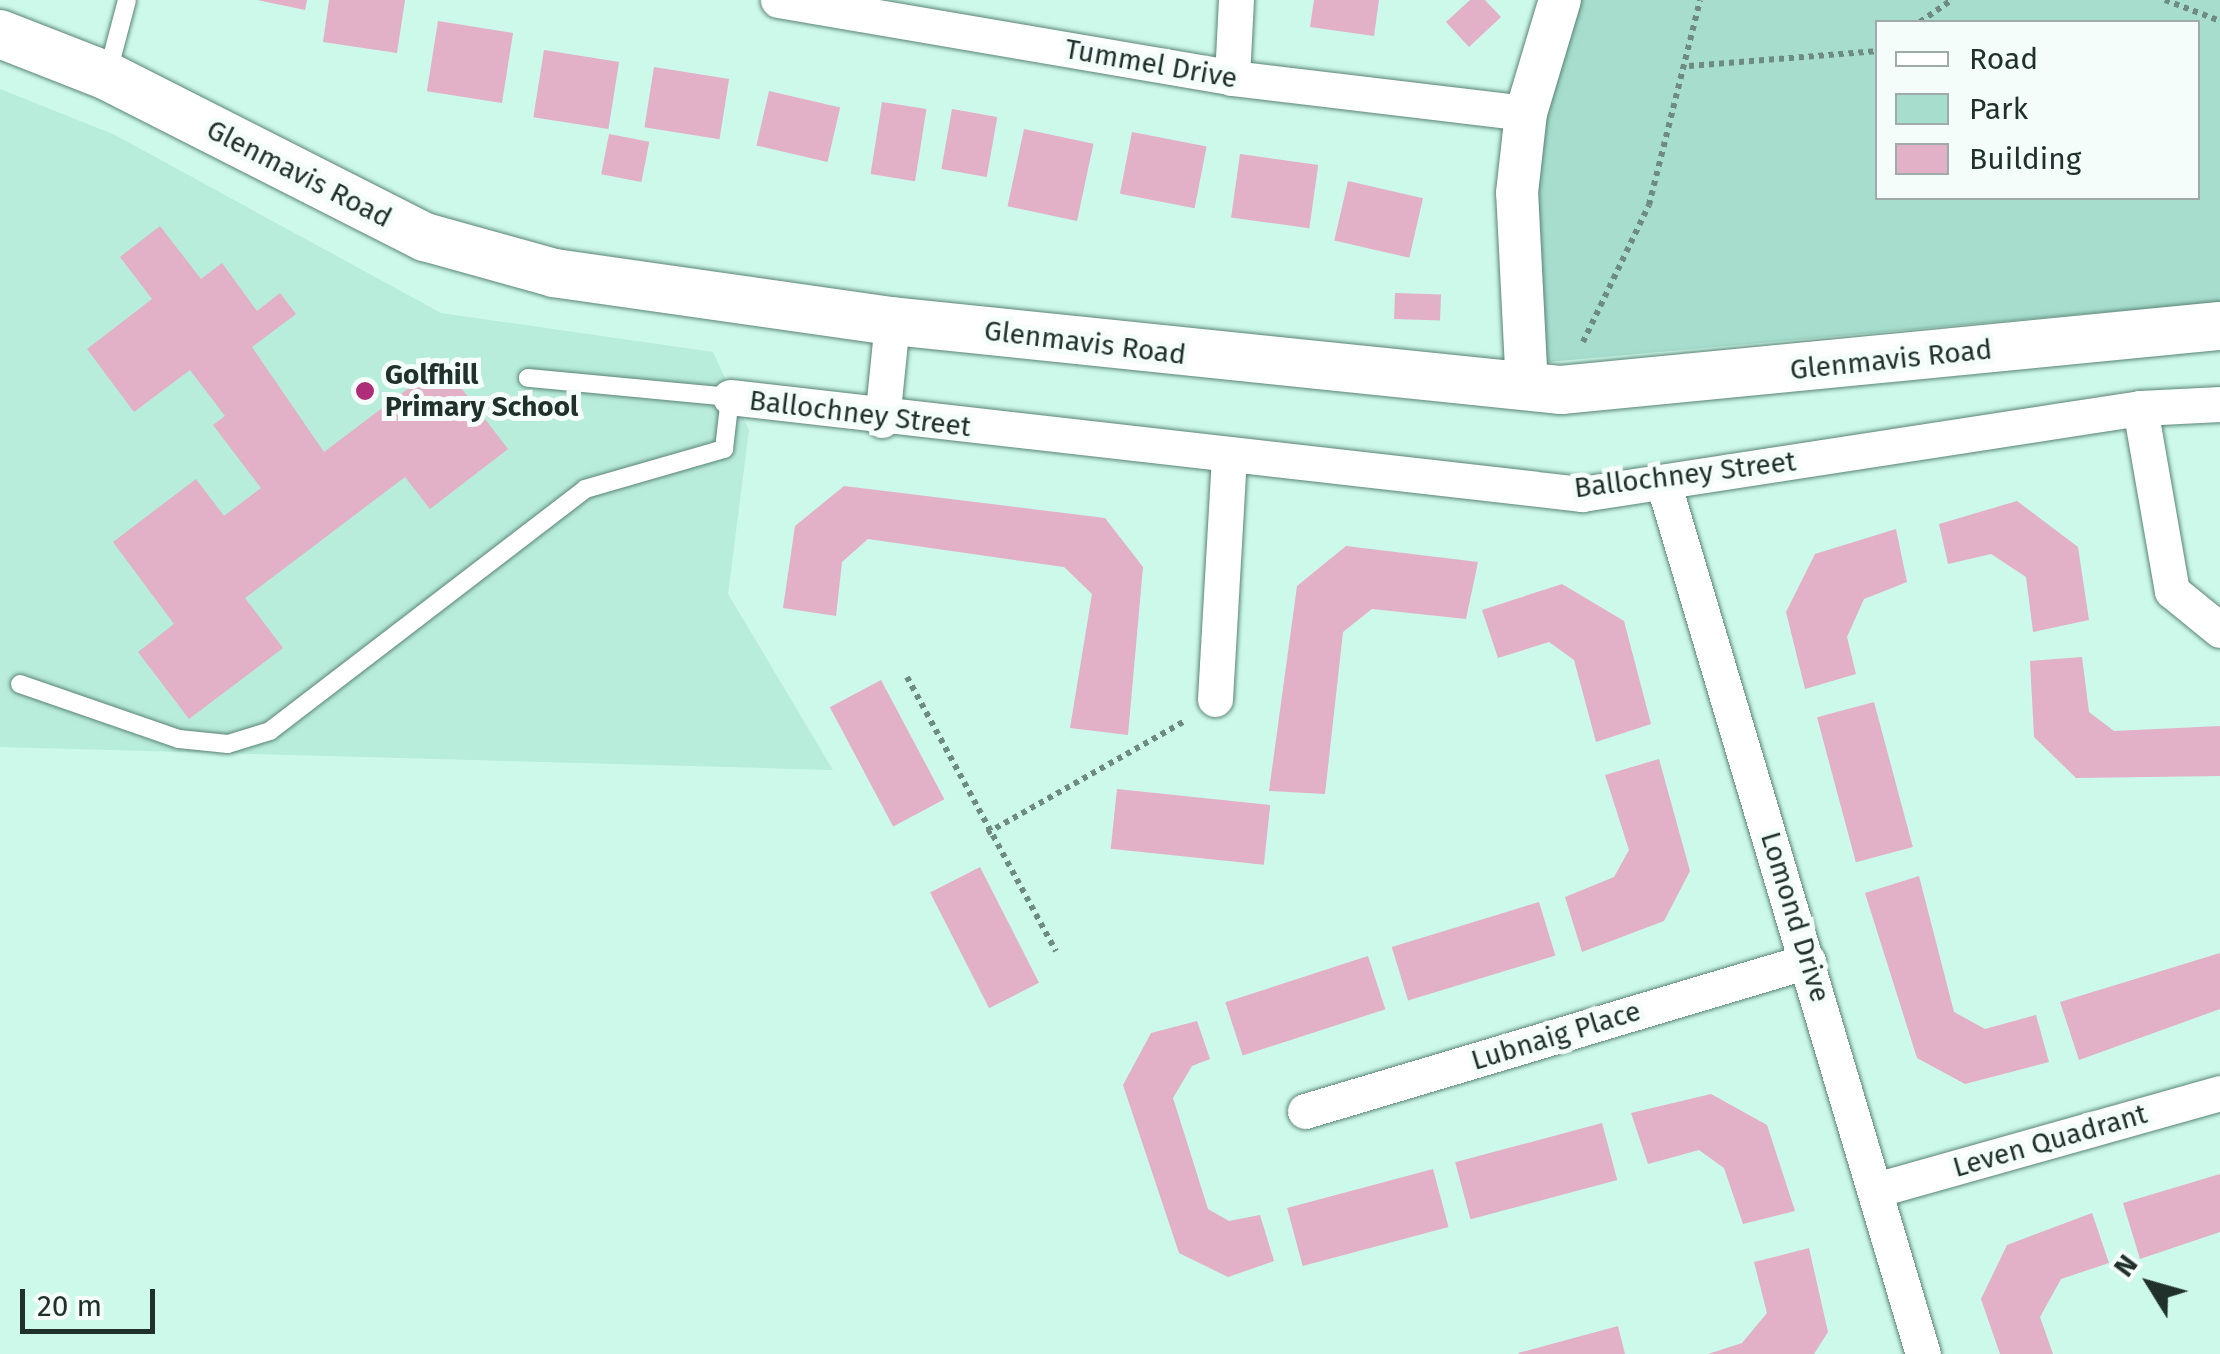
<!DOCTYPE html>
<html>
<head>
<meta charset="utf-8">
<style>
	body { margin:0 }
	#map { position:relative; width:2220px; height:1354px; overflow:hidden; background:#cdf9ea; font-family:"Fira Sans",sans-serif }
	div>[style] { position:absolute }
	.built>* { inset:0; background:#b8ecdb }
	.green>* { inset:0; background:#a6ddcc }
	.building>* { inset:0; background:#e2b0c7; transform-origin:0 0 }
	.path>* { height:6px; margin-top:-3px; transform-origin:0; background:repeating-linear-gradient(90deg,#6e8b82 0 5px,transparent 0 10px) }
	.roads { filter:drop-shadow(0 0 2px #5a8376) drop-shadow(0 0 2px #5a8376) }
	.service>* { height:18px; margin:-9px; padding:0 9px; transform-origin:9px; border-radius:9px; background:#fff }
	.minor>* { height:35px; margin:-17.5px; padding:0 17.5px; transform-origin:17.5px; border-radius:17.5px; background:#fff }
	.tertiary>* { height:42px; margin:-21px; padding:0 21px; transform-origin:21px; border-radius:21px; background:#fff }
	.secondary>* { height:48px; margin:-24px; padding:0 24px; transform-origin:24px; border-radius:24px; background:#fff }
	.dots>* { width:28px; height:28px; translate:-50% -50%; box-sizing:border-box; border:5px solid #f4fdfa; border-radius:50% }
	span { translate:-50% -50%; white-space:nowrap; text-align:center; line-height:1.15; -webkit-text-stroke:10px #f4fdfa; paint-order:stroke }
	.street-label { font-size:28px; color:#20312c }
	.poi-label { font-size:28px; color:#20312c; font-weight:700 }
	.left { translate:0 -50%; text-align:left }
	.legend { position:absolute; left:1875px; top:20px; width:325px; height:180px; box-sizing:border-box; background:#f4fdfa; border:2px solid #9faba8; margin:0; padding:12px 18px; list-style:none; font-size:30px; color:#20312c }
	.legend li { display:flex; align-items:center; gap:20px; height:50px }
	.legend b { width:50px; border:2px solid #9faba8 }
	.north { position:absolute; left:2100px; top:1234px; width:100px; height:100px; -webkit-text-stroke:8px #f4fdfa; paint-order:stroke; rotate:307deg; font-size:28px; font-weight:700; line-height:40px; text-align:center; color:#20312c }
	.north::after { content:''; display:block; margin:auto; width:35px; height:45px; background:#20312c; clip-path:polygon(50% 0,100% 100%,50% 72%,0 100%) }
	.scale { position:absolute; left:20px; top:1289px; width:135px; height:45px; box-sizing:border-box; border:5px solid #20312c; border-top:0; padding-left:12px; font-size:30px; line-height:35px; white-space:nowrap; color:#20312c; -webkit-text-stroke:8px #f4fdfa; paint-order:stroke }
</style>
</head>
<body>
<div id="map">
	<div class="built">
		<div style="clip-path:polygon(0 89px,115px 135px,441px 313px,713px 352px,749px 430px,728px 594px,833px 770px,0 747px)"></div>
	</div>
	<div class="green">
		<div style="clip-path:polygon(evenodd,1567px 0,2220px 0,2220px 302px,1537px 363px,1532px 196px,1567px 0,1878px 22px,2198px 22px,2198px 198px,1878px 198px,1878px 22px)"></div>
	</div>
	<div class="building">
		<div style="clip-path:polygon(257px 0,307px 0,305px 10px)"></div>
		<div style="clip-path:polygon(329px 0,405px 0,397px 53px,323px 42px)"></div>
		<div style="clip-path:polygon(1314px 0,1379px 0,1374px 36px,1310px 27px)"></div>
		<div style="clip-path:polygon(1470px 0,1485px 0,1501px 17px,1469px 47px,1446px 22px)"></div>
		<div style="left:438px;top:21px;width:76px;height:71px;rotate:9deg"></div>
		<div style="left:544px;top:50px;width:76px;height:68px;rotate:9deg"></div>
		<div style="left:654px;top:67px;width:76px;height:61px;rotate:9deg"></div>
		<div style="left:769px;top:91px;width:73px;height:56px;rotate:13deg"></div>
		<div style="left:882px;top:102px;width:45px;height:73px;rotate:9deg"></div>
		<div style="left:952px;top:109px;width:46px;height:61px;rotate:10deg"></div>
		<div style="left:1024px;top:129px;width:71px;height:79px;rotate:12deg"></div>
		<div style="left:1132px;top:132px;width:76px;height:63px;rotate:11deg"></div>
		<div style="left:609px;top:134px;width:41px;height:41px;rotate:11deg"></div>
		<div style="left:1240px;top:154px;width:79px;height:64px;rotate:8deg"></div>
		<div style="left:1348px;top:181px;width:77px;height:61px;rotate:13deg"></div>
		<div style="clip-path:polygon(160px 226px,201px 279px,222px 263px,257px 311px,280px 293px,296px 314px,252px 347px,324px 452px,442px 363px,508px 449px,430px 509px,405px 477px,245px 598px,283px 648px,189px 719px,138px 652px,174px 624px,113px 542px,196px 479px,224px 516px,261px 488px,213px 425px,225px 416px,190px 370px,134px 412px,87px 349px,152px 299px,120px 257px)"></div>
		<div style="left:1395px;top:293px;width:46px;height:26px;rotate:2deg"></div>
		<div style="clip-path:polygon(844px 486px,1105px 518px,1143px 567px,1128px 735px,1070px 728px,1092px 594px,1064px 567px,868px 539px,842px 562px,836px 616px,783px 608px,795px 526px)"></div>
		<div style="clip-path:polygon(2017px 501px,2078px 547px,2089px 620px,2033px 632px,2026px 577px,1991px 554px,1948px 564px,1939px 524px)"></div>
		<div style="clip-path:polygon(1896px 529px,1907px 582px,1864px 599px,1847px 637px,1856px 674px,1805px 689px,1786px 612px,1815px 554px)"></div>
		<div style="clip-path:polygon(1346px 546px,1478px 562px,1466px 619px,1372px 609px,1343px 632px,1325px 794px,1269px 791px,1297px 586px)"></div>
		<div style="clip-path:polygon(1562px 584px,1624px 621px,1651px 724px,1596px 742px,1574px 660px,1549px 642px,1498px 658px,1482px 610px)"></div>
		<div style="clip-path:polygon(2082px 657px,2089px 712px,2114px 731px,2220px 726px,2220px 776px,2076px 778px,2034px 737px,2030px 661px)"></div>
		<div style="left:881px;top:680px;width:135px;height:58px;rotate:62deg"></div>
		<div style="left:1874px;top:702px;width:150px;height:59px;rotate:75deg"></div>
		<div style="clip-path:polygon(1659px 759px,1690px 871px,1664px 921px,1582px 952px,1565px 897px,1614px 877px,1629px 850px,1605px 775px)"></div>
		<div style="left:1117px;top:789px;width:154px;height:60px;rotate:6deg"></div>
		<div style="left:980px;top:867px;width:130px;height:56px;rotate:63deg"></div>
		<div style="clip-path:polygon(1919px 876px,1954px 1012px,1985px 1029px,2036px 1015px,2049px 1062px,1965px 1084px,1917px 1058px,1865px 893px)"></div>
		<div style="left:1539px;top:902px;width:56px;height:154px;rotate:73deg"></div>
		<div style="clip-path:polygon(2220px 953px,2220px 1009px,2079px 1060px,2060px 1002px)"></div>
		<div style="left:1368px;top:956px;width:56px;height:150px;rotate:72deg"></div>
		<div style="clip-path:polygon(1197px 1021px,1210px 1059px,1192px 1066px,1173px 1098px,1208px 1209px,1229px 1221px,1260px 1215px,1274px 1261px,1228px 1277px,1179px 1253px,1123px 1085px,1151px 1033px)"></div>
		<div style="clip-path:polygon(1711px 1094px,1767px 1125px,1795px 1211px,1743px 1224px,1724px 1168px,1699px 1150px,1648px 1164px,1631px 1113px)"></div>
		<div style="left:1602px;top:1123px;width:59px;height:152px;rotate:75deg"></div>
		<div style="left:1433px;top:1169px;width:60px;height:151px;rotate:75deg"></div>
		<div style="clip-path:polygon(2220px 1174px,2220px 1232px,2140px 1259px,2123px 1203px)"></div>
		<div style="clip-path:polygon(2092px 1213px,2109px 1263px,2061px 1279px,2040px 1317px,2053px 1354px,2000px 1354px,1981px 1299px,2007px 1245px)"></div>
		<div style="clip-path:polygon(1809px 1248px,1828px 1332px,1814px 1354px,1708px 1354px,1742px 1343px,1767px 1313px,1754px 1262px)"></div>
		<div style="clip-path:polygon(1618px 1326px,1625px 1354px,1519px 1354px,1518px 1353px)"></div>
	</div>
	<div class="path">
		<div style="left:2165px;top:0;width:59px;rotate:20.9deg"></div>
		<div style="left:1920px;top:22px;width:38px;rotate:-35deg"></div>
		<div style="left:1689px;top:66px;width:190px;rotate:-4.5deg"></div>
		<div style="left:1583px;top:342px;width:152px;rotate:-64.3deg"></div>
		<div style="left:1649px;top:205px;width:211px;rotate:-76deg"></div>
		<div style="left:907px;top:677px;width:312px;rotate:61.5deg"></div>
		<div style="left:987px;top:833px;width:225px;rotate:-29.5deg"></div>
	</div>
	<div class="roads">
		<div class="service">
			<div style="left:108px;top:72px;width:74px;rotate:-75.2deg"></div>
			<div style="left:20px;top:684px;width:168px;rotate:19.1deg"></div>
			<div style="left:179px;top:739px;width:49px;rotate:5.8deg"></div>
			<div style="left:228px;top:744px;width:44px;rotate:-17.2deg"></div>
			<div style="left:270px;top:731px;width:397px;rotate:-37.5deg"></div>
			<div style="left:585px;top:489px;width:145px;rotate:-16.1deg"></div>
			<div style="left:724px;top:449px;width:52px;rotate:-83.4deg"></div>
			<div style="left:730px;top:397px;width:203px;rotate:-174.6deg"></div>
		</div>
		<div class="minor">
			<div style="left:778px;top:0;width:461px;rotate:9.7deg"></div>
			<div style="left:1232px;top:78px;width:296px;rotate:6.8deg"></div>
			<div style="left:1232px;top:78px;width:78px;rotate:-87.1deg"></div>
			<div style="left:730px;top:397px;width:858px;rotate:6.5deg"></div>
			<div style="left:1582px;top:494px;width:565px;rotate:-8.76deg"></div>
			<div style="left:2140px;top:408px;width:80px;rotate:-2.9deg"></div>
			<div style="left:2140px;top:408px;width:186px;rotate:80.1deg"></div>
			<div style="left:2172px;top:591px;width:62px;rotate:39.1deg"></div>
			<div style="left:882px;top:420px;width:100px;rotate:-84.2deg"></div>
			<div style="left:1663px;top:482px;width:910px;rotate:73.4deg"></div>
			<div style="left:1215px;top:699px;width:244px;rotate:-86.7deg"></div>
			<div style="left:1305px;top:1111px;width:525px;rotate:-16.61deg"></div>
			<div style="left:1879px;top:1189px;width:354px;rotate:-15.7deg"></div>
		</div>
		<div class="tertiary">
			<div style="left:1527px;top:388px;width:195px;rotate:-92.9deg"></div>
			<div style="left:1517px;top:193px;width:81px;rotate:-83.6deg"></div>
			<div style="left:1526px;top:113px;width:118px;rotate:-73.3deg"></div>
		</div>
		<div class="secondary">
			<div style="left:0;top:34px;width:115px;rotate:21.4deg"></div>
			<div style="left:107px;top:76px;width:356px;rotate:26.9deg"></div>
			<div style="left:425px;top:237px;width:134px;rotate:15.6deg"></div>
			<div style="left:554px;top:273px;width:341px;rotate:8.1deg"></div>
			<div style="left:892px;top:321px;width:673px;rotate:5.89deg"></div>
			<div style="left:1561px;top:390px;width:662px;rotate:-5.55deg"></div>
		</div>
	</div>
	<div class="dots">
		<div style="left:365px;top:391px;background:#ae2d79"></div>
	</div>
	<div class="street-label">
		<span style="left:1151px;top:64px;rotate:10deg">Tummel Drive</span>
		<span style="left:299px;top:174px;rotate:27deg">Glenmavis Road</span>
		<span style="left:1085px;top:343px;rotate:7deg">Glenmavis Road</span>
		<span style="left:1891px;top:360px;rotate:-6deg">Glenmavis Road</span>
		<span style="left:860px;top:414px;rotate:7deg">Ballochney Street</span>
		<span style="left:1685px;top:475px;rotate:-7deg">Ballochney Street</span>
		<span style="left:1795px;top:917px;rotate:73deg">Lomond Drive</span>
		<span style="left:1556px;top:1036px;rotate:-17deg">Lubnaig Place</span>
		<span style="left:2050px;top:1141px;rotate:-16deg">Leven Quadrant</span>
	</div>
	<div class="poi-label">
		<span class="left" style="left:385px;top:391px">Golfhill<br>Primary School</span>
	</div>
	<ul class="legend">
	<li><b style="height:12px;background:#fff"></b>Road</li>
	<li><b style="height:28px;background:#a6ddcc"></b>Park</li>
	<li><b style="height:28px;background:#e2b0c7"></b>Building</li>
	</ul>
	<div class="north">N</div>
	<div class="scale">20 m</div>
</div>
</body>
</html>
